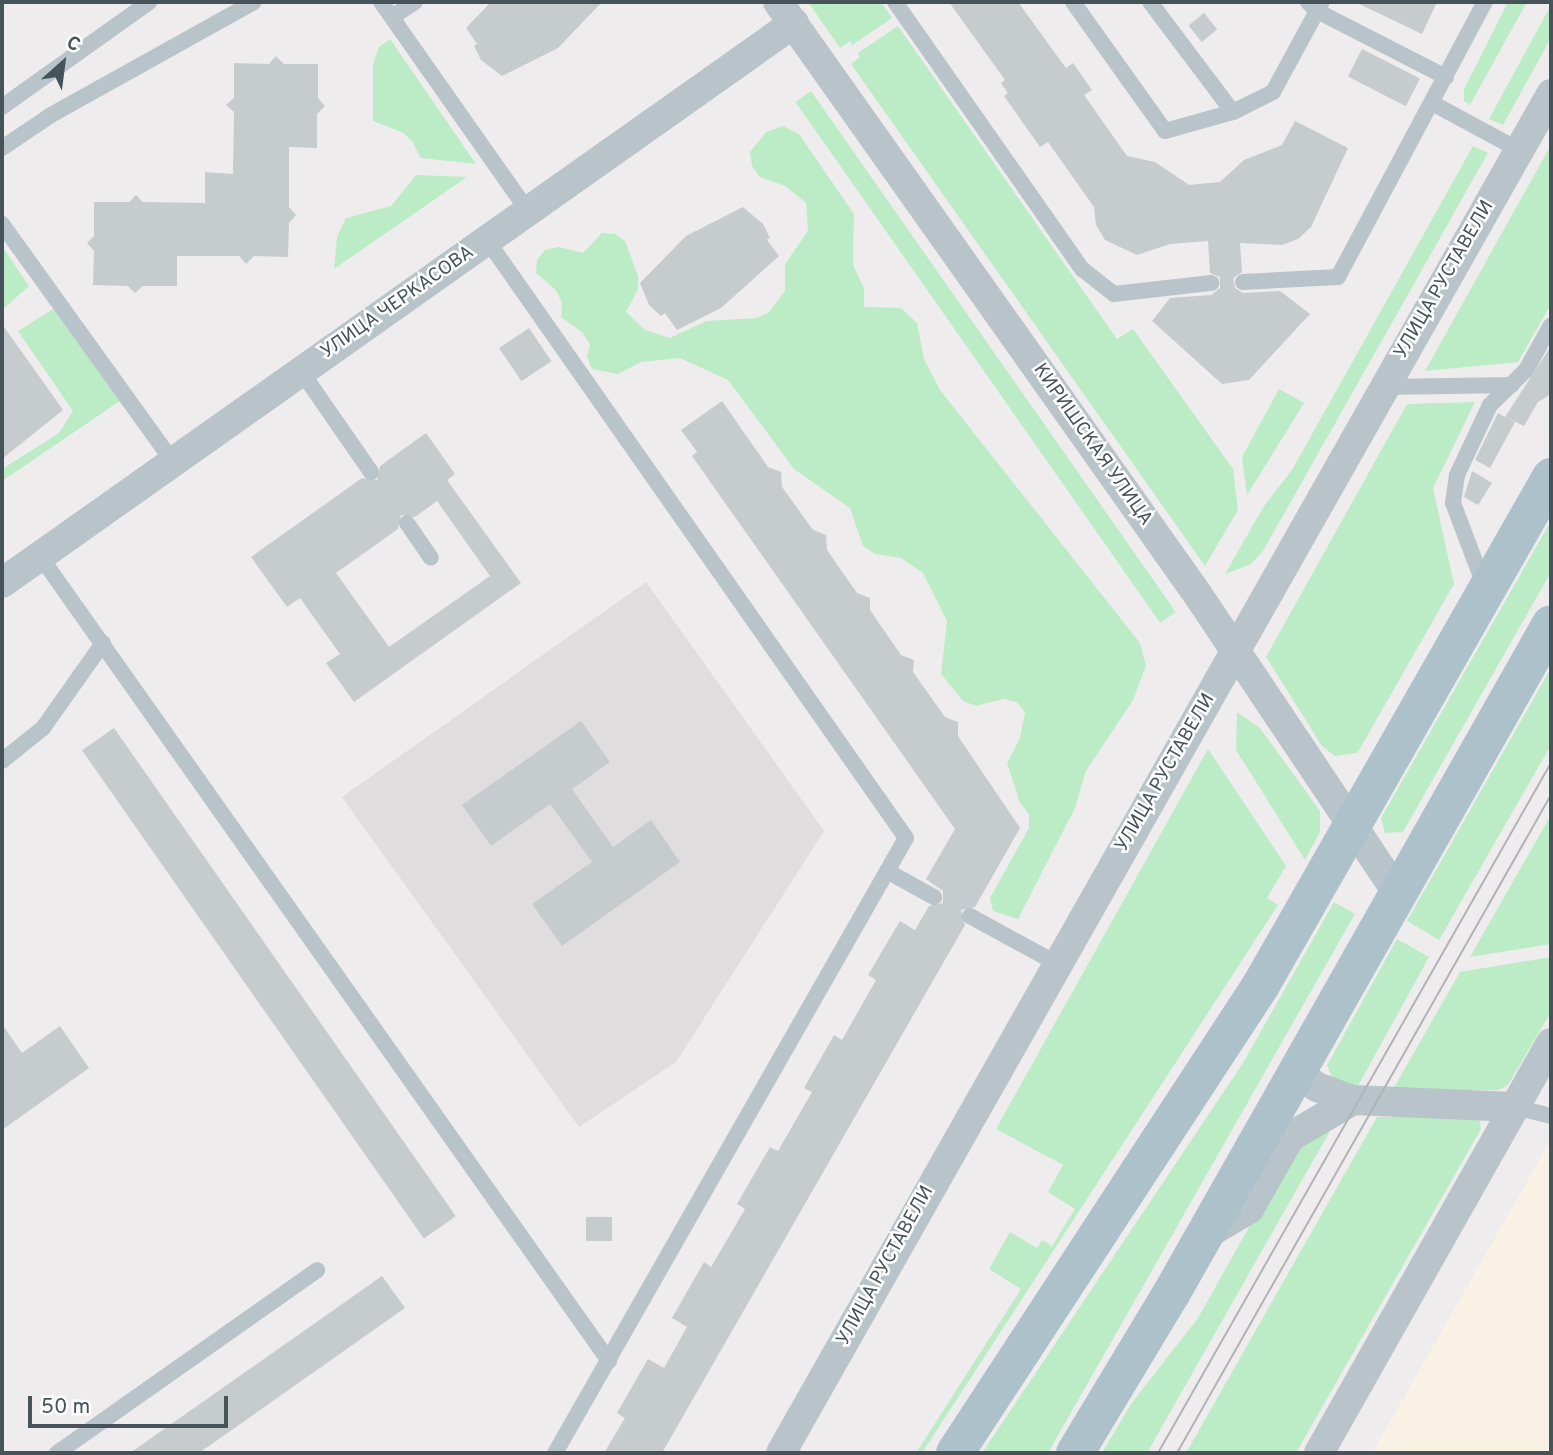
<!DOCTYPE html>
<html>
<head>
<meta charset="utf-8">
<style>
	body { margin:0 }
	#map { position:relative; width:1553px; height:1455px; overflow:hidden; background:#efeced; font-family:Overpass,sans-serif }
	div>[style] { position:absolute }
	.commercial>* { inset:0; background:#faf1e5 }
	.education>* { inset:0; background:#e0ddde }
	.green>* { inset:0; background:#bcecc6; transform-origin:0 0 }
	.building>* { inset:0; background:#c6cbce; transform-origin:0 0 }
	.lane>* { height:16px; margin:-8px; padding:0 8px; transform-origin:8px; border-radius:8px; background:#b8c4c9 }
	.street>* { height:30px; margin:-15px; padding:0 15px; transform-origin:15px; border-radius:15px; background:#b8c4c9 }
	.primary>* { height:38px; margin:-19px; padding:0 19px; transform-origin:19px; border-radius:19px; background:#adc1cb }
	.tram>* { height:2px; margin:-1px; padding:0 1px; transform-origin:1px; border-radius:1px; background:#afb3b7 }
	span { translate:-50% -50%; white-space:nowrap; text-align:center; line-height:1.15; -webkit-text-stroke:5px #fff; paint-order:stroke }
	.street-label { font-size:19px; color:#465359 }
	.frame { position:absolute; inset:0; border:4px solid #465359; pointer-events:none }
	.north { position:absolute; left:28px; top:28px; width:70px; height:70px; -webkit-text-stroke:5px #fff; paint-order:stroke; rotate:28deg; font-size:19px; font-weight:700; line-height:28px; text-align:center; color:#465359 }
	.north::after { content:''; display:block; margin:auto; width:24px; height:32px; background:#465359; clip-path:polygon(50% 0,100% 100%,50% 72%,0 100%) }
	.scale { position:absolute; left:28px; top:1396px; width:200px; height:32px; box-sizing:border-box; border:4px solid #465359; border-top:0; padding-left:9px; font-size:21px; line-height:24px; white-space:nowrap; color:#465359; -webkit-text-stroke:5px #fff; paint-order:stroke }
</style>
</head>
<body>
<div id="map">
	<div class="commercial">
		<div style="clip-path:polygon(1551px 1140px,1551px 1453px,1372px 1453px,1396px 1411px)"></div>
	</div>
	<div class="education">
		<div style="clip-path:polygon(646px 582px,824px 831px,676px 1062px,579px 1127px,342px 797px)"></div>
	</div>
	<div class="green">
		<div style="clip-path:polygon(808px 2px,881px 2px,892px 18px,852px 45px,850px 41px,840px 48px)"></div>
		<div style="clip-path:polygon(1508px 2px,1527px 2px,1470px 105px,1464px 101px,1464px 89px)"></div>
		<div style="clip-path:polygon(1551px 5px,1551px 38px,1503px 125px,1489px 119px)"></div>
		<div style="clip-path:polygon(898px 26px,1117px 339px,1133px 329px,1233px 469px,1238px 510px,1205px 566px,851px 64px,860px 57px,858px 53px)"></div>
		<div style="clip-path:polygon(390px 39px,476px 164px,421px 158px,412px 141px,402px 132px,373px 121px,373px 64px,379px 47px)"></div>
		<div style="left:811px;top:91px;width:636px;height:19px;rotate:55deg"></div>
		<div style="clip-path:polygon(783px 126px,799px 134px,854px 214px,853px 265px,864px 288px,864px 307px,901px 308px,917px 323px,924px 359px,940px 390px,1140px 643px,1146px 666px,1133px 700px,1086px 771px,1075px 808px,1018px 919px,993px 911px,990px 898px,1029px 828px,1029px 814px,1020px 803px,1007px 763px,1020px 738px,1025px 712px,1017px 702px,1003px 699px,976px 706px,963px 701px,941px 674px,947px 621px,923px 573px,901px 558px,875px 554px,863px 546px,850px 508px,794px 469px,728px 380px,680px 358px,641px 362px,618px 374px,592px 369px,587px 357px,590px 345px,583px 333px,561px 317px,562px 303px,556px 290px,536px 273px,537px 260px,545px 250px,558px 247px,583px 253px,602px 233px,615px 234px,625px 241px,638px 276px,638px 289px,626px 312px,645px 330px,670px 338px,706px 321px,757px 318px,769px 312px,785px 291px,785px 264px,808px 231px,806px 203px,785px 186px,760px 177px,752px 166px,750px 152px,766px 132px)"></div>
		<div style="clip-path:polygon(1551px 145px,1551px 304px,1518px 362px,1425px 371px)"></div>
		<div style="clip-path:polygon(1473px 146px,1488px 153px,1263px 551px,1251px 564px,1225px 574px,1264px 506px,1292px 470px)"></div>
		<div style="clip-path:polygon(416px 175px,467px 177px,334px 269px,337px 237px,346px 218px,391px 206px)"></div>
		<div style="clip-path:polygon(2px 246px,29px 286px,2px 310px)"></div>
		<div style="clip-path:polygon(53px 309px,120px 401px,2px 481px,2px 469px,59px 433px,73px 411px,18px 331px)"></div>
		<div style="clip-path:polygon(1279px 389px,1304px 403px,1247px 495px,1242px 457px)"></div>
		<div style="clip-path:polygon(1475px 402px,1433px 488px,1454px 584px,1362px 745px,1357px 753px,1335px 756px,1322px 746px,1266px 657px,1407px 404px)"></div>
		<div style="clip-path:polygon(1551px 521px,1551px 572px,1403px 832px,1385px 833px,1381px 818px)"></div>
		<div style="clip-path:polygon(1551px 668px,1551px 745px,1439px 940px,1407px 921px)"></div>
		<div style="clip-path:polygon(1237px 712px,1260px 728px,1320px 811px,1320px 832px,1305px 860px,1236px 750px)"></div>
		<div style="clip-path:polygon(1208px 749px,1286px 866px,1267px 898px,1278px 905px,922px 1453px,916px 1453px,1021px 1289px,989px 1269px,1010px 1232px,1037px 1248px,1042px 1240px,1052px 1246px,1075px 1209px,1048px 1192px,1063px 1165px,996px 1129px)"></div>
		<div style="clip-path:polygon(1551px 815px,1551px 944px,1470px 957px)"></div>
		<div style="clip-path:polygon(1334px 902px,1355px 914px,1048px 1453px,982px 1453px,1243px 1063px)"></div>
		<div style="clip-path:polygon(1397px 939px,1429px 957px,1358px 1086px,1333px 1080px,1327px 1065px)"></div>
		<div style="clip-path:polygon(1551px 957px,1551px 1012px,1508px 1085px,1499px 1090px,1392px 1091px,1460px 972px)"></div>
		<div style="clip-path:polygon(1377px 1117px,1473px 1117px,1480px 1120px,1481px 1129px,1296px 1453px,1186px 1453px)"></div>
		<div style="clip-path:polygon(1334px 1124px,1147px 1453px,1102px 1453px,1131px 1404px,1198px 1318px,1290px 1154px)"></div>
	</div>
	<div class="building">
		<div style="clip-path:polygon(491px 2px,602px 2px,558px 48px,502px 76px,481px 60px,474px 46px,477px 44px,466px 28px)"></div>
		<div style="clip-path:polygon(949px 2px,1018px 2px,1066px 68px,1073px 63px,1092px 90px,1084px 95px,1127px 156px,1155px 162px,1189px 185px,1220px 182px,1244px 160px,1282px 145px,1295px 121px,1348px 148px,1311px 227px,1298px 239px,1282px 245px,1240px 243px,1242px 272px,1233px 278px,1235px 288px,1243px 293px,1280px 291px,1310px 314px,1249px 380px,1222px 384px,1152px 321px,1170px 298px,1211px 295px,1220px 288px,1220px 277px,1210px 273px,1208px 241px,1170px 244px,1137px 255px,1105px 240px,1096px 225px,1094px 207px,1048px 142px,1040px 147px,1004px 96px,1008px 93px,1001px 83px,1005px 80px)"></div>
		<div style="clip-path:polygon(1355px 2px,1437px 2px,1422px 34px)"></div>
		<div style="left:1204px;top:13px;width:21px;height:20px;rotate:51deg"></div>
		<div style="left:1362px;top:49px;width:65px;height:31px;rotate:27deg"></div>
		<div style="clip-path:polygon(276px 56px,284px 64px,318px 64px,318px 98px,325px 106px,317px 114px,317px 148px,289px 147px,289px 207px,296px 215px,289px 223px,288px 257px,254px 256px,246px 264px,239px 256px,177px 256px,177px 286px,143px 286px,135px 293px,128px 286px,93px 285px,94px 251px,87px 243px,94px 236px,94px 202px,129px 202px,136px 195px,143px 202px,205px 203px,205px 172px,233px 174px,234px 112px,226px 105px,234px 98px,234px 63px,269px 64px)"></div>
		<div style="clip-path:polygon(743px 207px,763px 224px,770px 238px,767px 240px,779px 256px,721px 308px,677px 330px,665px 313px,661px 316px,649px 305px,640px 283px,686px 236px)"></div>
		<div style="clip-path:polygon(2px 324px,63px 410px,2px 459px)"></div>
		<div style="left:529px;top:328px;width:40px;height:36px;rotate:56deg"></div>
		<div style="clip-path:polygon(1551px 346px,1551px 394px,1538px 402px,1524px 426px,1506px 417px,1515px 422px,1490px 468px,1475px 460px,1498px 413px,1505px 417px)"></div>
		<div style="clip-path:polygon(722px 401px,768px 467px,781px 472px,782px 487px,813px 530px,826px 535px,827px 550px,857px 593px,870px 598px,870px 610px,901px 655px,914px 660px,913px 672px,945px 717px,958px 722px,958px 736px,1020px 828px,975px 907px,961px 910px,965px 925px,662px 1453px,604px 1453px,625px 1418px,617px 1413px,648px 1359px,664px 1368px,687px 1327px,672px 1318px,704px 1262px,711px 1267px,745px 1209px,737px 1204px,770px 1147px,778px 1151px,812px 1092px,804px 1088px,834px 1035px,842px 1040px,876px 980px,868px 975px,900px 921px,915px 930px,929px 906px,943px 903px,943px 891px,926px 879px,955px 829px,692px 456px,697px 452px,681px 430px)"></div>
		<div style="clip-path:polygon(evenodd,426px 433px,455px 474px,447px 480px,521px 583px,354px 702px,326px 663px,340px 654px,300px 598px,287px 607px,251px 557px,362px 478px,377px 480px,380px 466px,426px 433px,437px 501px,490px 576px,389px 647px,336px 573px,398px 529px,401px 515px,415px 517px,437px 501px)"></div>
		<div style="clip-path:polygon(1472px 471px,1492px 483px,1478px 505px,1464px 497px)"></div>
		<div style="clip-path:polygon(581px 721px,610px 762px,572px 789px,613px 847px,651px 820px,680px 862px,562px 946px,532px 904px,592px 862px,550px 804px,491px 846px,462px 805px)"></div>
		<div style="left:114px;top:728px;width:596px;height:39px;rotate:55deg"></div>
		<div style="clip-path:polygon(2px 1024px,22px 1053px,60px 1026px,89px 1068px,2px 1130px)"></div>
		<div style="left:612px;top:1217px;width:24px;height:26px;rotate:90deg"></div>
		<div style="clip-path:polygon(382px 1276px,405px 1308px,199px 1453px,130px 1453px)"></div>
	</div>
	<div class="lane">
		<div style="left:381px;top:2px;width:256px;rotate:54.9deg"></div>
		<div style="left:895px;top:2px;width:326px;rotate:55deg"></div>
		<div style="left:1082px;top:269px;width:41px;rotate:38deg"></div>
		<div style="left:1114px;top:294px;width:98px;rotate:-6.5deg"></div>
		<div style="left:1073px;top:2px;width:158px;rotate:54.5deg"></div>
		<div style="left:1165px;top:131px;width:71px;rotate:-15.6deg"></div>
		<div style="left:1150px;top:2px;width:138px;rotate:53deg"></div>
		<div style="left:1233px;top:112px;width:45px;rotate:-26.6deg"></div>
		<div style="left:1273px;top:92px;width:92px;rotate:-61.5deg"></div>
		<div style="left:1317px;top:11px;width:13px;rotate:-135deg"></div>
		<div style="left:1321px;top:4px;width:8px;rotate:120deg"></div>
		<div style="left:1317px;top:11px;width:145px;rotate:27.1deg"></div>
		<div style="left:392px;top:17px;width:27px;rotate:-33deg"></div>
		<div style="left:1432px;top:103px;width:99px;rotate:28.4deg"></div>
		<div style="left:2px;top:107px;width:181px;rotate:-35.5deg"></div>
		<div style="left:2px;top:148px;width:59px;rotate:-34deg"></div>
		<div style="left:51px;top:115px;width:232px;rotate:-29.1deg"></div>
		<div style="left:2px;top:224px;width:293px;rotate:54.3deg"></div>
		<div style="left:487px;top:240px;width:730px;rotate:54.98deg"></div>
		<div style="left:906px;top:838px;width:708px;rotate:119.71deg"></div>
		<div style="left:1243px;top:282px;width:95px;rotate:-3deg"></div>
		<div style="left:1338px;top:277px;width:312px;rotate:-61.9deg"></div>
		<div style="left:301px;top:371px;width:123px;rotate:55.3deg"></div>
		<div style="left:1384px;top:387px;width:128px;rotate:-0.9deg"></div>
		<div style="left:407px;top:523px;width:42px;rotate:55.6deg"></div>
		<div style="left:40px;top:556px;width:986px;rotate:54.75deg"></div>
		<div style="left:1484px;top:585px;width:88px;rotate:-110.7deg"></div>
		<div style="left:1453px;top:503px;width:28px;rotate:-82deg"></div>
		<div style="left:1457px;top:475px;width:77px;rotate:-64.8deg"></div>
		<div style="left:1490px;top:405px;width:50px;rotate:-44.2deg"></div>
		<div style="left:1526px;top:370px;width:51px;rotate:-60.9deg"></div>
		<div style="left:2px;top:761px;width:53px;rotate:-38.8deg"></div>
		<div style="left:43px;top:728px;width:104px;rotate:-54.8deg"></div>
		<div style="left:887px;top:871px;width:54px;rotate:29deg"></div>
		<div style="left:970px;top:916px;width:98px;rotate:28.7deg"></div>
		<div style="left:1515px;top:1107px;width:37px;rotate:14deg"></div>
		<div style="left:57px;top:1453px;width:318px;rotate:-35.1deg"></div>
	</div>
	<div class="street">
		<div style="left:778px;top:2px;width:727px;rotate:54.69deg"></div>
		<div style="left:1198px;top:595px;width:360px;rotate:56.2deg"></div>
		<div style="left:2px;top:583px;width:970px;rotate:-35.26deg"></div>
		<div style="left:1297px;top:1073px;width:24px;rotate:35deg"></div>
		<div style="left:1317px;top:1087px;width:38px;rotate:20deg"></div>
		<div style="left:1353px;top:1100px;width:162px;rotate:2.5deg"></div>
		<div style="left:1205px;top:1235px;width:51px;rotate:-30.6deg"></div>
		<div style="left:1249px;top:1209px;width:83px;rotate:-60.3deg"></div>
		<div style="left:1290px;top:1137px;width:73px;rotate:-30.4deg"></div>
		<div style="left:781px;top:1453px;width:1562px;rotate:-60.46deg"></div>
		<div style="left:1319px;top:1453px;width:471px;rotate:-60.5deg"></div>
	</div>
	<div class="primary">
		<div style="left:955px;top:1453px;width:559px;rotate:-56.82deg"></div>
		<div style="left:1261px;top:985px;width:585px;rotate:-60.28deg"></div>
		<div style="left:1075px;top:1453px;width:186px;rotate:-58.9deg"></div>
		<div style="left:1171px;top:1294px;width:770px;rotate:-60.44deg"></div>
	</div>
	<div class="tram">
		<div style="left:1158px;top:1453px;width:794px;rotate:-60.34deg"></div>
		<div style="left:1177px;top:1453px;width:757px;rotate:-60.39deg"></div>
	</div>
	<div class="street-label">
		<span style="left:1445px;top:280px;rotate:-60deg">УЛИЦА РУСТАВЕЛИ</span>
		<span style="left:398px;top:303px;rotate:-35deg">УЛИЦА ЧЕРКАСОВА</span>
		<span style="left:1092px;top:445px;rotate:55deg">КИРИШСКАЯ УЛИЦА</span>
		<span style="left:1166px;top:773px;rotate:-60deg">УЛИЦА РУСТАВЕЛИ</span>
		<span style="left:886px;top:1266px;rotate:-61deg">УЛИЦА РУСТАВЕЛИ</span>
	</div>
	<div class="frame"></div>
	<div class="north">С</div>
	<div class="scale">50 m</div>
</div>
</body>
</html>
